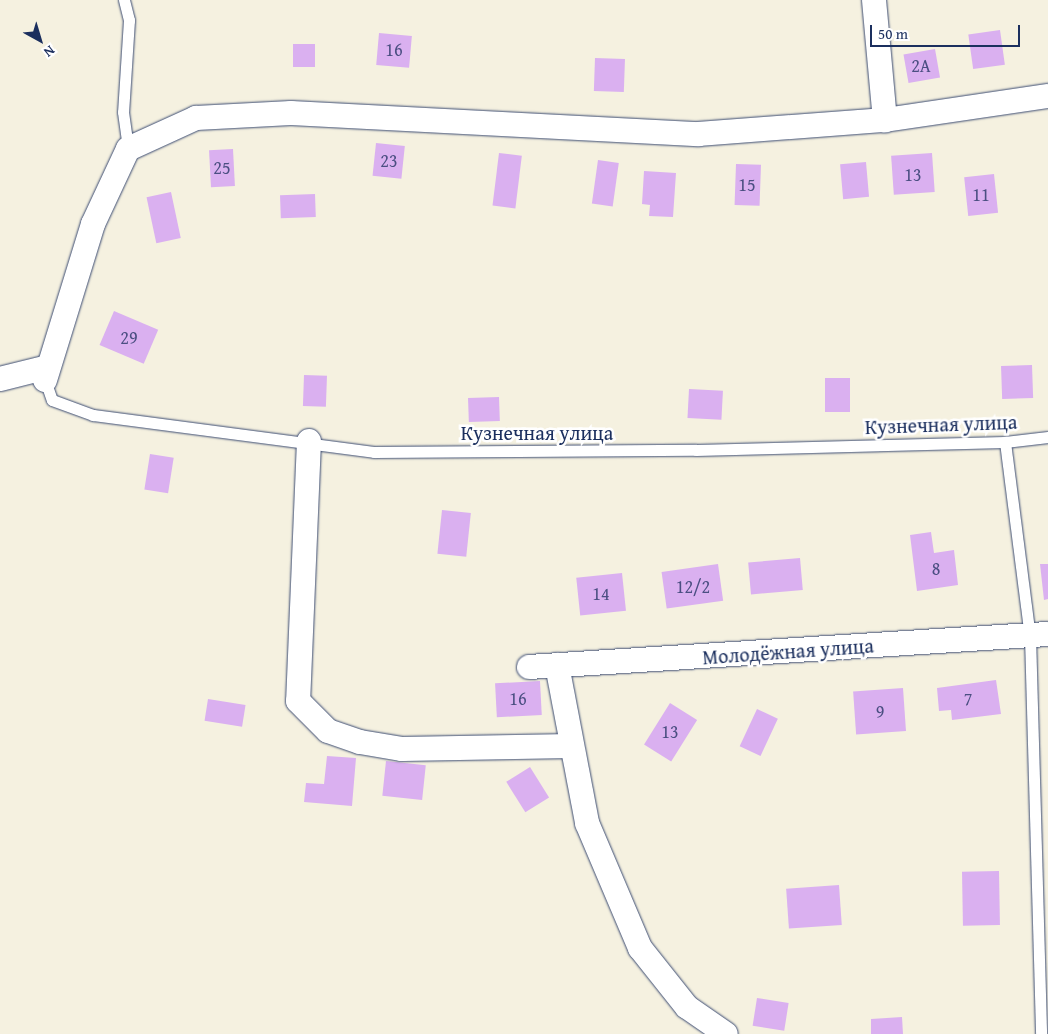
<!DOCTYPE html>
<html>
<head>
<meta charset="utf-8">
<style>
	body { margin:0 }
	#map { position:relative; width:1048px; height:1034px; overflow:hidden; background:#f5f1e0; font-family:"Gentium Book Plus",serif }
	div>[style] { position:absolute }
	.building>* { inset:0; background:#dab0f0; transform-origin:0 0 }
	.roads { filter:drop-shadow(0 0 1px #3c4c72) drop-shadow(0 0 1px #3c4c72) }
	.service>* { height:11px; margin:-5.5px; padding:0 5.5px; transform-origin:5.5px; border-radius:5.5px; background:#fff }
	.minor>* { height:24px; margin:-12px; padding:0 12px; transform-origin:12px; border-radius:12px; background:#fff }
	span { translate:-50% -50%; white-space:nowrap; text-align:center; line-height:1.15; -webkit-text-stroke:5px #fff; paint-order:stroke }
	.number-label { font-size:18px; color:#4b4f82 }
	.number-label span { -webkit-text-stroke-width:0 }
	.street-label { font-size:20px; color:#1b2f5e }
	.north { position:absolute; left:15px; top:15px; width:50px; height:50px; -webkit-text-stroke:4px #fff; paint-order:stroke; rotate:141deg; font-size:14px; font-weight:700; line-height:20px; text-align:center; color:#1b2f5e }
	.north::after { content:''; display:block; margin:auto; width:18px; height:22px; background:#1b2f5e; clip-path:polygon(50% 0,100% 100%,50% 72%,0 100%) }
	.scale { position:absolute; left:870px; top:25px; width:150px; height:22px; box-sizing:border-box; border:2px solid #1b2f5e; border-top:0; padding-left:6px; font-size:15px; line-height:18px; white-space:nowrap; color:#1b2f5e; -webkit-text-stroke:4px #fff; paint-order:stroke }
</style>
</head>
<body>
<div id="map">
	<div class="building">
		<div style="left:1000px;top:30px;width:35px;height:32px;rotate:82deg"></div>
		<div style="left:379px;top:33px;width:33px;height:32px;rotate:5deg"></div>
		<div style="left:293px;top:44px;width:22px;height:23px"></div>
		<div style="left:935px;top:49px;width:29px;height:32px;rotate:80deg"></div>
		<div style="left:595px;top:58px;width:30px;height:33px;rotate:2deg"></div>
		<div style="left:376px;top:143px;width:29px;height:33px;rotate:6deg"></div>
		<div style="left:233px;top:149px;width:37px;height:24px;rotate:87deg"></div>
		<div style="left:499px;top:153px;width:23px;height:53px;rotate:7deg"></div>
		<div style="left:932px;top:153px;width:39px;height:41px;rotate:86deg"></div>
		<div style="left:598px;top:160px;width:21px;height:44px;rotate:8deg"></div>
		<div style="left:866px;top:162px;width:35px;height:26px;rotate:85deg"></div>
		<div style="left:736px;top:164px;width:25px;height:41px;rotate:2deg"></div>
		<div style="clip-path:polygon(644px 171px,676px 173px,673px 217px,649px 216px,650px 205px,642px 204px)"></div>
		<div style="left:994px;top:174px;width:39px;height:30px;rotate:84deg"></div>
		<div style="left:171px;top:192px;width:47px;height:25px;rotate:78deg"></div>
		<div style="left:315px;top:194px;width:23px;height:35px;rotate:88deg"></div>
		<div style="left:114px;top:311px;width:48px;height:37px;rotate:23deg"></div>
		<div style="left:1032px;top:365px;width:33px;height:31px;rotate:88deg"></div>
		<div style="left:304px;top:375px;width:23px;height:31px;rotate:2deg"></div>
		<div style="left:825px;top:378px;width:25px;height:34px"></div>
		<div style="left:689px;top:389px;width:34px;height:29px;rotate:3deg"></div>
		<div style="left:499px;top:397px;width:24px;height:31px;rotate:88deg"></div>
		<div style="left:150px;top:454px;width:24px;height:36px;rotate:9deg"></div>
		<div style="left:442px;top:510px;width:29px;height:44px;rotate:6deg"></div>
		<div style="clip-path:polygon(931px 532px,934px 553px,954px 550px,958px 585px,917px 591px,910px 535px)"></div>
		<div style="left:800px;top:558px;width:32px;height:52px;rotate:85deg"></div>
		<div style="left:718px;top:564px;width:37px;height:57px;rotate:82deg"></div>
		<div style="clip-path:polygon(1040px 564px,1048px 564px,1048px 599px,1044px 600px)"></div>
		<div style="left:622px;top:573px;width:38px;height:46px;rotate:84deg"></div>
		<div style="clip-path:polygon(996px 680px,1001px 714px,952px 720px,951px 710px,939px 711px,937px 688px)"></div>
		<div style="left:540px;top:681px;width:34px;height:45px;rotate:87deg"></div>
		<div style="left:903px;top:688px;width:43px;height:50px;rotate:86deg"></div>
		<div style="left:208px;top:699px;width:38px;height:22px;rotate:9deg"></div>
		<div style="left:670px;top:703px;width:32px;height:49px;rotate:32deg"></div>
		<div style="left:757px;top:709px;width:23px;height:41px;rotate:25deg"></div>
		<div style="clip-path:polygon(327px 756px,356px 758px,352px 806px,304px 802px,306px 783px,324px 784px)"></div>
		<div style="left:386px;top:761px;width:40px;height:35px;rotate:6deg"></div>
		<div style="left:530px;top:767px;width:36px;height:28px;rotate:58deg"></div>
		<div style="left:999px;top:871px;width:54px;height:37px;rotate:89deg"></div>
		<div style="left:839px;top:885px;width:40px;height:53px;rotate:86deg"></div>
		<div style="left:757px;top:998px;width:32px;height:28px;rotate:9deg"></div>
		<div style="clip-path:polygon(902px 1017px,903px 1034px,871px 1034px,871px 1019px)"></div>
	</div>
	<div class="roads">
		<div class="service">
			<div style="left:124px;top:0;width:21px;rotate:76deg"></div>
			<div style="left:129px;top:20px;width:92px;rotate:93.7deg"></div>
			<div style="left:123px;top:112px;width:37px;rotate:82deg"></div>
			<div style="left:45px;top:380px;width:21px;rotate:71deg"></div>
			<div style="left:52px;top:400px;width:44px;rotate:20.1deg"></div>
			<div style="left:93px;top:415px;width:283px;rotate:7.5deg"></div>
			<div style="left:374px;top:452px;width:322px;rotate:-0.4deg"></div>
			<div style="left:696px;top:450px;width:309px;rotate:-1.5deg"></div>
			<div style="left:1005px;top:442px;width:43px;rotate:-6.6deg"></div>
			<div style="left:1005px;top:442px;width:196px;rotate:82.7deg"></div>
			<div style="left:1030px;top:636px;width:398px;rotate:88.4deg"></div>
		</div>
		<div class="minor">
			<div style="left:874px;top:0;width:121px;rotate:84.8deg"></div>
			<div style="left:0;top:379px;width:49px;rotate:-14deg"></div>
			<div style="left:45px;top:380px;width:163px;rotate:-72.9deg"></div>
			<div style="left:93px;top:224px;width:83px;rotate:-65deg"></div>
			<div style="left:128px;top:149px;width:75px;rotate:-24.5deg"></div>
			<div style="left:196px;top:118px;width:95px;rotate:-3deg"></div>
			<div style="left:291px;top:113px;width:408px;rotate:3deg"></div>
			<div style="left:698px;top:134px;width:188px;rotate:-4.3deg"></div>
			<div style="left:885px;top:120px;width:165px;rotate:-8.4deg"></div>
			<div style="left:309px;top:441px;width:260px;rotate:92.4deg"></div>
			<div style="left:298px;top:701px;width:42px;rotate:45deg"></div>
			<div style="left:328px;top:731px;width:34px;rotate:19deg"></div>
			<div style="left:360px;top:742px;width:43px;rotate:9.5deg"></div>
			<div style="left:402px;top:749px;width:170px;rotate:-1deg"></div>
			<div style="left:557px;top:665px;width:161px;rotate:79.2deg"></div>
			<div style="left:587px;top:823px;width:136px;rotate:67deg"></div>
			<div style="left:640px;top:948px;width:75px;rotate:51.5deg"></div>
			<div style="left:687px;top:1007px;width:47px;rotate:34.7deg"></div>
			<div style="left:529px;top:667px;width:520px;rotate:-3.64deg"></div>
		</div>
	</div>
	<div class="number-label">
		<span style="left:394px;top:50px">16</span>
		<span style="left:921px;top:66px">2А</span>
		<span style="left:389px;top:161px">23</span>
		<span style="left:222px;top:168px">25</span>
		<span style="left:913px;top:175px">13</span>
		<span style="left:747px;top:185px">15</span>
		<span style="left:981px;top:195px">11</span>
		<span style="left:129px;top:338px">29</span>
		<span style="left:936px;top:569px">8</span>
		<span style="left:693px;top:587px">12/2</span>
		<span style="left:601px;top:594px">14</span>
		<span style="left:518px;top:699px">16</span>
		<span style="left:968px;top:699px">7</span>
		<span style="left:880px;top:712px">9</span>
		<span style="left:670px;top:732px">13</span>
	</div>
	<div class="street-label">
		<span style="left:941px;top:424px;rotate:-2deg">Кузнечная улица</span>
		<span style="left:537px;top:432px">Кузнечная улица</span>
		<span style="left:788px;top:651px;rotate:-4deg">Молодёжная улица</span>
	</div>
	<div class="north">N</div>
	<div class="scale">50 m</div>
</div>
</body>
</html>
